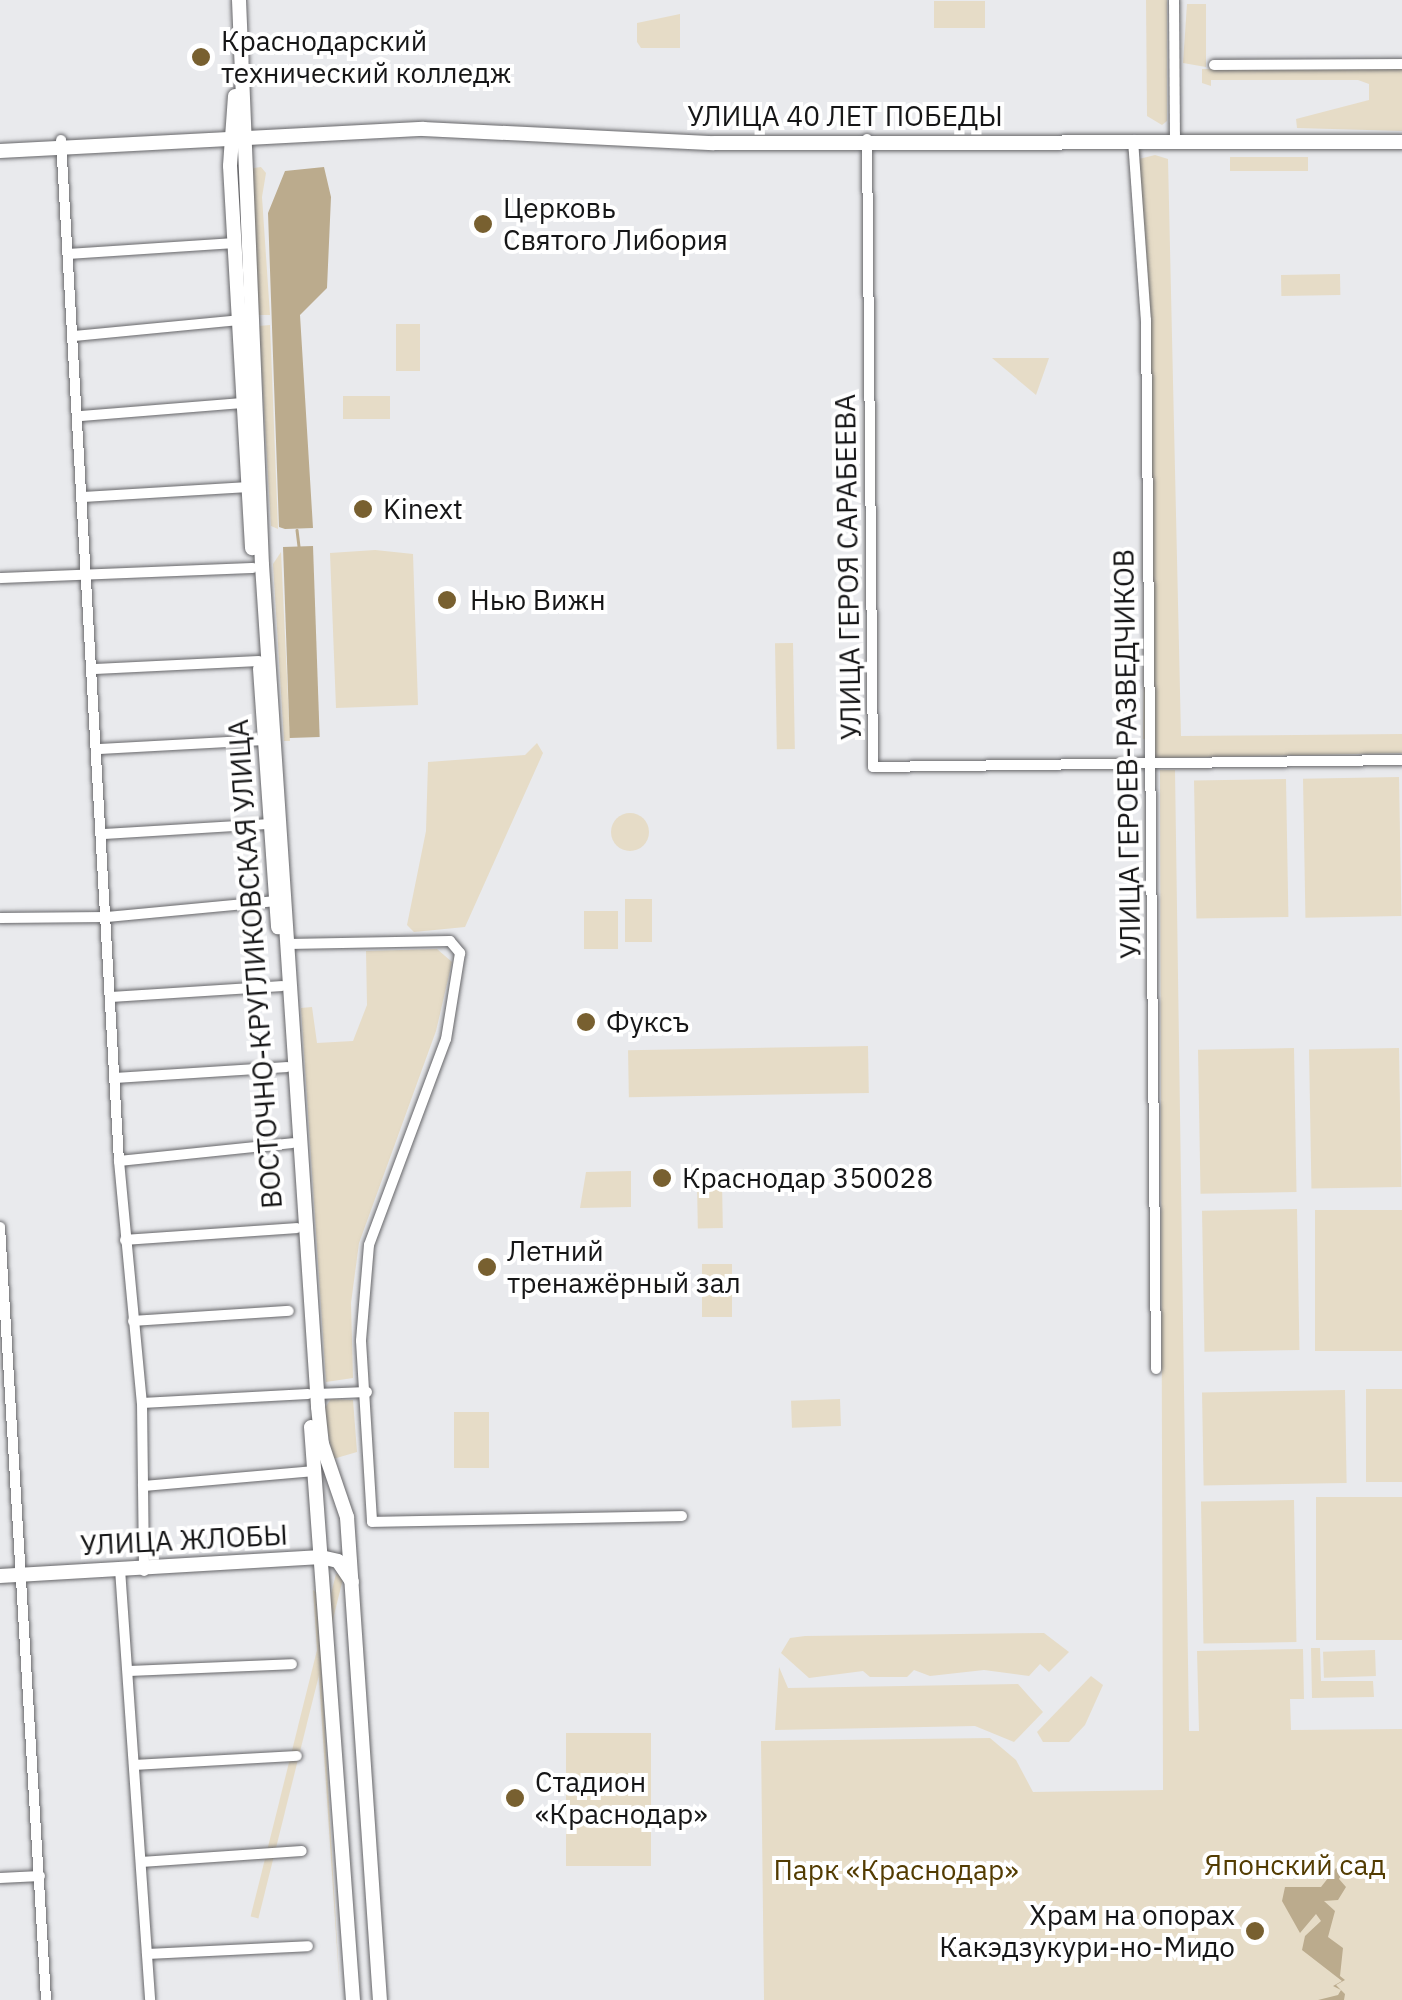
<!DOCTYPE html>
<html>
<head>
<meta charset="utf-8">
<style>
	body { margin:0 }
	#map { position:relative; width:1402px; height:2000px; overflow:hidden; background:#e9eaed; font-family:"IBM Plex Sans",sans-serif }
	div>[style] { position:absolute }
	.green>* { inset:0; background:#e6dcc7; transform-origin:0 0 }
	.round { border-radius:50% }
	.water>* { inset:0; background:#bbab8d; transform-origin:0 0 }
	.stream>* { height:2.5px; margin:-1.25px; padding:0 1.25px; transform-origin:1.25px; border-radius:1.25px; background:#bbab8d }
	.roads { filter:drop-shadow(0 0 2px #666669) drop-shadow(0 0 2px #666669) }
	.street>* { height:10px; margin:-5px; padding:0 5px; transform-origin:5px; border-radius:5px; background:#fff }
	.secondary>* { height:14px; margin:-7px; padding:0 7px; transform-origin:7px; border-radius:7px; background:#fff }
	.dots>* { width:28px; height:28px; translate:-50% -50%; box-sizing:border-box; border:5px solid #fff; border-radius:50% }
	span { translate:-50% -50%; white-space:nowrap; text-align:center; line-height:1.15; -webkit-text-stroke:8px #fff; paint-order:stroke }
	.poi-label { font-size:28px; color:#161617 }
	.left { translate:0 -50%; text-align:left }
	.right { translate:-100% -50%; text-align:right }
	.street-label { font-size:28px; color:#161617 }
	.park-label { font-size:28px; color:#533c02 }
</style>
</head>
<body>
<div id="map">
	<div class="green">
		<div style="clip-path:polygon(1146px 0,1167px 0,1167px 121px,1162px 125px,1147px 116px)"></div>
		<div style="left:934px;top:1px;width:51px;height:27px"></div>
		<div style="clip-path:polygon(1187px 4px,1206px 4px,1206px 67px,1183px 63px)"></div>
		<div style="clip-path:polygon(680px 14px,680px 48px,641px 48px,637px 42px,637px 23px)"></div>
		<div style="clip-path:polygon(1202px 69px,1402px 69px,1402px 131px,1297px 128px,1296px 119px,1369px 100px,1369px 84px,1358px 80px,1211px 80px,1211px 86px,1202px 83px)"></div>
		<div style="clip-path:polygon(1155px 155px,1168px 159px,1181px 736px,1402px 734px,1402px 753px,1153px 758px,1153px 739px,1143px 739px,1149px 299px,1139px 159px)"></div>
		<div style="left:1230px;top:157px;width:78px;height:14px"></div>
		<div style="clip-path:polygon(261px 167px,266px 173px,262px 197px,270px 315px,259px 315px,248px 169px)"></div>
		<div style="left:1281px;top:275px;width:59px;height:21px;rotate:-1deg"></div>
		<div style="left:396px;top:324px;width:24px;height:47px"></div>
		<div style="clip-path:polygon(270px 325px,278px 529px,271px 526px,259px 326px)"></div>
		<div style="clip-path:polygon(992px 358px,1049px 358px,1036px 395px)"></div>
		<div style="left:390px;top:396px;width:23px;height:47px;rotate:90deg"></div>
		<div style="clip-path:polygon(375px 550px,413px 554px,418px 705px,336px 708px,330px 553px)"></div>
		<div style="clip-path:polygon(281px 552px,290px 741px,284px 741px,273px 564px)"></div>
		<div style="left:793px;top:643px;width:106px;height:18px;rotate:89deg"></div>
		<div style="clip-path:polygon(537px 743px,543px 753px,465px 927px,414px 932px,407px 925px,426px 831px,428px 762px,525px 755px)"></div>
		<div style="clip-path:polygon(1160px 770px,1175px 770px,1189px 1731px,1199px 1731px,1197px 1651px,1303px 1649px,1304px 1699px,1290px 1699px,1291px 1730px,1402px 1729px,1402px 2000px,764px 2000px,761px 1741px,990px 1738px,1016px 1760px,1033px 1792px,1163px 1790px)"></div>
		<div style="left:1399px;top:777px;width:139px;height:96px;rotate:89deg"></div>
		<div style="left:1286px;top:779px;width:138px;height:92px;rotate:89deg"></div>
		<div class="round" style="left:611px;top:813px;width:38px;height:38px"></div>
		<div style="left:625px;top:899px;width:27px;height:43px"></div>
		<div style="left:584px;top:911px;width:34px;height:38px"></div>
		<div style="clip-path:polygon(437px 949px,452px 962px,436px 1031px,359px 1243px,351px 1303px,353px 1378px,326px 1382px,301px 1008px,312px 1007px,317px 1043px,353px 1041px,367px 1005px,366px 951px)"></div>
		<div style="left:868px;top:1046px;width:47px;height:240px;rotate:89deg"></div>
		<div style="left:1294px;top:1048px;width:144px;height:96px;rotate:89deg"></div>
		<div style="left:1399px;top:1048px;width:139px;height:90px;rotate:89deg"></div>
		<div style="clip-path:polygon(631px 1171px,631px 1207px,580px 1208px,586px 1172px)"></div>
		<div style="left:722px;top:1181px;width:47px;height:25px;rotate:89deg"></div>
		<div style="left:1297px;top:1209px;width:141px;height:95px;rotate:89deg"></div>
		<div style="left:1402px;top:1210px;width:141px;height:87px;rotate:90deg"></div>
		<div style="left:702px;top:1264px;width:30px;height:53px"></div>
		<div style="left:1402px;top:1389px;width:93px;height:36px;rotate:90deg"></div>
		<div style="left:1345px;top:1390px;width:93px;height:143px;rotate:89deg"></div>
		<div style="clip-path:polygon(331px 1399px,353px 1400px,357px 1452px,333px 1459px,324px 1409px)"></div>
		<div style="left:840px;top:1399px;width:27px;height:49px;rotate:88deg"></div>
		<div style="left:454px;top:1412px;width:35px;height:56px"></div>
		<div style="left:1402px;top:1497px;width:143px;height:86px;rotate:90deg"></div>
		<div style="left:1294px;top:1500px;width:142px;height:93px;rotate:89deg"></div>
		<div style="left:336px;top:1574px;width:8px;height:353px;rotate:14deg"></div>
		<div style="clip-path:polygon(313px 1590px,317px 1593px,340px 1994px)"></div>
		<div style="clip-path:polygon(1044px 1633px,1069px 1652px,1049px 1672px,1040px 1664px,1029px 1676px,984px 1670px,930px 1676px,914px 1670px,907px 1677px,870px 1677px,863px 1671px,809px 1678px,781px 1653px,790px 1638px,805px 1636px)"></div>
		<div style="clip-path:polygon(1311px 1648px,1320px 1648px,1321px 1681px,1373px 1681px,1374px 1697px,1312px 1698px)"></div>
		<div style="left:1375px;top:1650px;width:26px;height:52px;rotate:88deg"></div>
		<div style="clip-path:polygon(779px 1667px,788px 1688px,1018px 1684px,1043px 1712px,1014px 1742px,975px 1726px,775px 1730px)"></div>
		<div style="clip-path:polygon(1091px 1676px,1103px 1685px,1085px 1725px,1069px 1742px,1043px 1742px,1037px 1732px)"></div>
		<div style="left:566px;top:1733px;width:85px;height:133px"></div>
	</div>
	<div class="water">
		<div style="clip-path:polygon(324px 167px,331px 197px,327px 288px,300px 315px,313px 528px,285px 529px,279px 527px,268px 213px,285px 171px)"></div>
		<div style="left:313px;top:546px;width:191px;height:30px;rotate:88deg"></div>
		<div style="clip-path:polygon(1336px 1868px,1345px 1868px,1339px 1879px,1346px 1887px,1338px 1900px,1324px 1901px,1335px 1911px,1328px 1937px,1343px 1948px,1340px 1976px,1345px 1980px,1336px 1985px,1345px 1994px,1344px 2000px,1318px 2000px,1338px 1995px,1341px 1990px,1333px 1986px,1342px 1981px,1302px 1950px,1305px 1936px,1321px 1921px,1316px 1914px,1300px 1933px,1282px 1901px,1285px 1887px,1321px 1887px)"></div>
	</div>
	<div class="stream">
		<div style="left:297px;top:530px;width:17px;rotate:83deg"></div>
	</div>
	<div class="roads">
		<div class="street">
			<div style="left:1174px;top:0;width:144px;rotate:89.6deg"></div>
			<div style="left:1214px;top:65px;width:188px;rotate:-0.3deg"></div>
			<div style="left:867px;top:139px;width:628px;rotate:89.45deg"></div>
			<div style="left:873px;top:767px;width:529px;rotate:-0.76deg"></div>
			<div style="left:61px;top:140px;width:1023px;rotate:86.75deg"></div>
			<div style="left:119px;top:1161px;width:243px;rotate:84.6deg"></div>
			<div style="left:142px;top:1403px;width:168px;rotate:89.3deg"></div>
			<div style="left:1133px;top:140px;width:180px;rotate:85.9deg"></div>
			<div style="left:1146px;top:320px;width:1049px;rotate:89.45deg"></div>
			<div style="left:69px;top:254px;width:165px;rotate:-3.8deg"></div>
			<div style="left:74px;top:336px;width:166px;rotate:-5.5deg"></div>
			<div style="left:80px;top:416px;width:164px;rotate:-4.6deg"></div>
			<div style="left:84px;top:497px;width:164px;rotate:-3.5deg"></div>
			<div style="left:0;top:578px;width:253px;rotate:-2.3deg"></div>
			<div style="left:95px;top:669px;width:164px;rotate:-2.8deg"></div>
			<div style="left:100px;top:749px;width:164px;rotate:-3.1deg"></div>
			<div style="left:105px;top:834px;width:165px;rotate:-3.5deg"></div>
			<div style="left:0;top:918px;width:107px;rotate:-0.5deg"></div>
			<div style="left:107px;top:917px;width:170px;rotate:-5.4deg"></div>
			<div style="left:288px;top:944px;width:162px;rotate:-1.1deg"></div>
			<div style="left:450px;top:941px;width:16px;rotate:50deg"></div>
			<div style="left:460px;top:953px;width:87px;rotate:99.2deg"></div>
			<div style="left:446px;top:1039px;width:220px;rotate:110.5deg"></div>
			<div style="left:369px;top:1245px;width:96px;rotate:94.8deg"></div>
			<div style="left:361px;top:1341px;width:181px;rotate:86.5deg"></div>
			<div style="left:372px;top:1522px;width:310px;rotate:-1.1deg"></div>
			<div style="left:112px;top:997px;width:170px;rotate:-3.7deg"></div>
			<div style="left:116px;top:1078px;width:171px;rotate:-3.7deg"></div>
			<div style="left:119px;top:1161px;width:174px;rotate:-5.9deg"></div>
			<div style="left:0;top:1227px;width:774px;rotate:86.59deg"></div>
			<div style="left:125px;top:1240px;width:172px;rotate:-4deg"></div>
			<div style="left:133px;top:1321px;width:156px;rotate:-3.7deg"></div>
			<div style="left:317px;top:1394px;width:50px;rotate:-2.3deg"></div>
			<div style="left:142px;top:1403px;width:166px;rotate:-3.1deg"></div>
			<div style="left:143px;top:1486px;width:173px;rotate:-5deg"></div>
			<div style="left:120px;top:1569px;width:432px;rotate:86deg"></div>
			<div style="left:128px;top:1671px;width:164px;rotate:-2.4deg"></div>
			<div style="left:134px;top:1765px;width:163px;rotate:-3.2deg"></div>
			<div style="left:141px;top:1862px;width:161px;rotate:-3.9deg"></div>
			<div style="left:0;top:1878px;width:40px;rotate:-2.9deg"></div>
			<div style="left:147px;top:1954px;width:161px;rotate:-2.8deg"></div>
		</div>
		<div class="secondary">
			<div style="left:239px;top:0;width:565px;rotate:87.67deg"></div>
			<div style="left:262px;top:565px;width:844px;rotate:86.19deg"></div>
			<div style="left:318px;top:1407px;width:37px;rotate:84deg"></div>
			<div style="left:322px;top:1444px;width:77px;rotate:71.1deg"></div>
			<div style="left:347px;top:1517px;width:484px;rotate:86.1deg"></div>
			<div style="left:235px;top:96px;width:70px;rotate:94.1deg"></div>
			<div style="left:230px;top:166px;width:383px;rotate:86.7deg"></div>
			<div style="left:0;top:151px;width:424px;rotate:-3deg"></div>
			<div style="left:423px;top:129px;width:291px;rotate:2.8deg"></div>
			<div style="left:714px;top:143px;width:688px;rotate:-0.08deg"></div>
			<div style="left:260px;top:669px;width:259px;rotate:86deg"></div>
			<div style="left:311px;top:1427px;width:575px;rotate:85.81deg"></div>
			<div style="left:0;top:1576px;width:322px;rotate:-3.4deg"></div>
			<div style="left:321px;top:1557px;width:17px;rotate:13deg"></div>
			<div style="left:338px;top:1561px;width:25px;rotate:56deg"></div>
		</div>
	</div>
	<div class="dots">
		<div style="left:201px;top:57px;background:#786030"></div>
		<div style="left:483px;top:224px;background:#786030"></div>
		<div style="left:363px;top:509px;background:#786030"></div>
		<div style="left:447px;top:600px;background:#786030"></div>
		<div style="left:586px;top:1022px;background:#786030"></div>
		<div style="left:662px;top:1178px;background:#786030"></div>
		<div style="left:487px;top:1267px;background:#786030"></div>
		<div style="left:515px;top:1798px;background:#786030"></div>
		<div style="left:1255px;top:1931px;background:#786030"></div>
	</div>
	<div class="poi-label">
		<span class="left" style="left:221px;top:57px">Краснодарский<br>технический колледж</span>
		<span class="left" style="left:503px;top:224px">Церковь<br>Святого Либория</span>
		<span class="left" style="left:383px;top:509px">Kinext</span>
		<span class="left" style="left:470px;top:600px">Нью Вижн</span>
		<span class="left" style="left:606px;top:1022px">Фуксъ</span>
		<span class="left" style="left:682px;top:1178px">Краснодар 350028</span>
		<span class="left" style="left:507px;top:1267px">Летний<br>тренажёрный зал</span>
		<span class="left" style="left:535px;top:1798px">Стадион<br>«Краснодар»</span>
		<span class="right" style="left:1235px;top:1931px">Храм на опорах<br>Какэдзукури-но-Мидо</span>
	</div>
	<div class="street-label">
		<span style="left:845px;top:116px">УЛИЦА 40 ЛЕТ ПОБЕДЫ</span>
		<span style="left:848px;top:567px;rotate:-91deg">УЛИЦА ГЕРОЯ САРАБЕЕВА</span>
		<span style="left:1127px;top:754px;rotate:-91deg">УЛИЦА ГЕРОЕВ-РАЗВЕДЧИКОВ</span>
		<span style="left:255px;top:964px;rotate:-94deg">ВОСТОЧНО-КРУГЛИКОВСКАЯ УЛИЦА</span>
		<span style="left:184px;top:1540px;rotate:-3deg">УЛИЦА ЖЛОБЫ</span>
	</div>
	<div class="park-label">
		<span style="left:1295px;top:1865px">Японский сад</span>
		<span style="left:896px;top:1870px">Парк «Краснодар»</span>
	</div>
</div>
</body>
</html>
